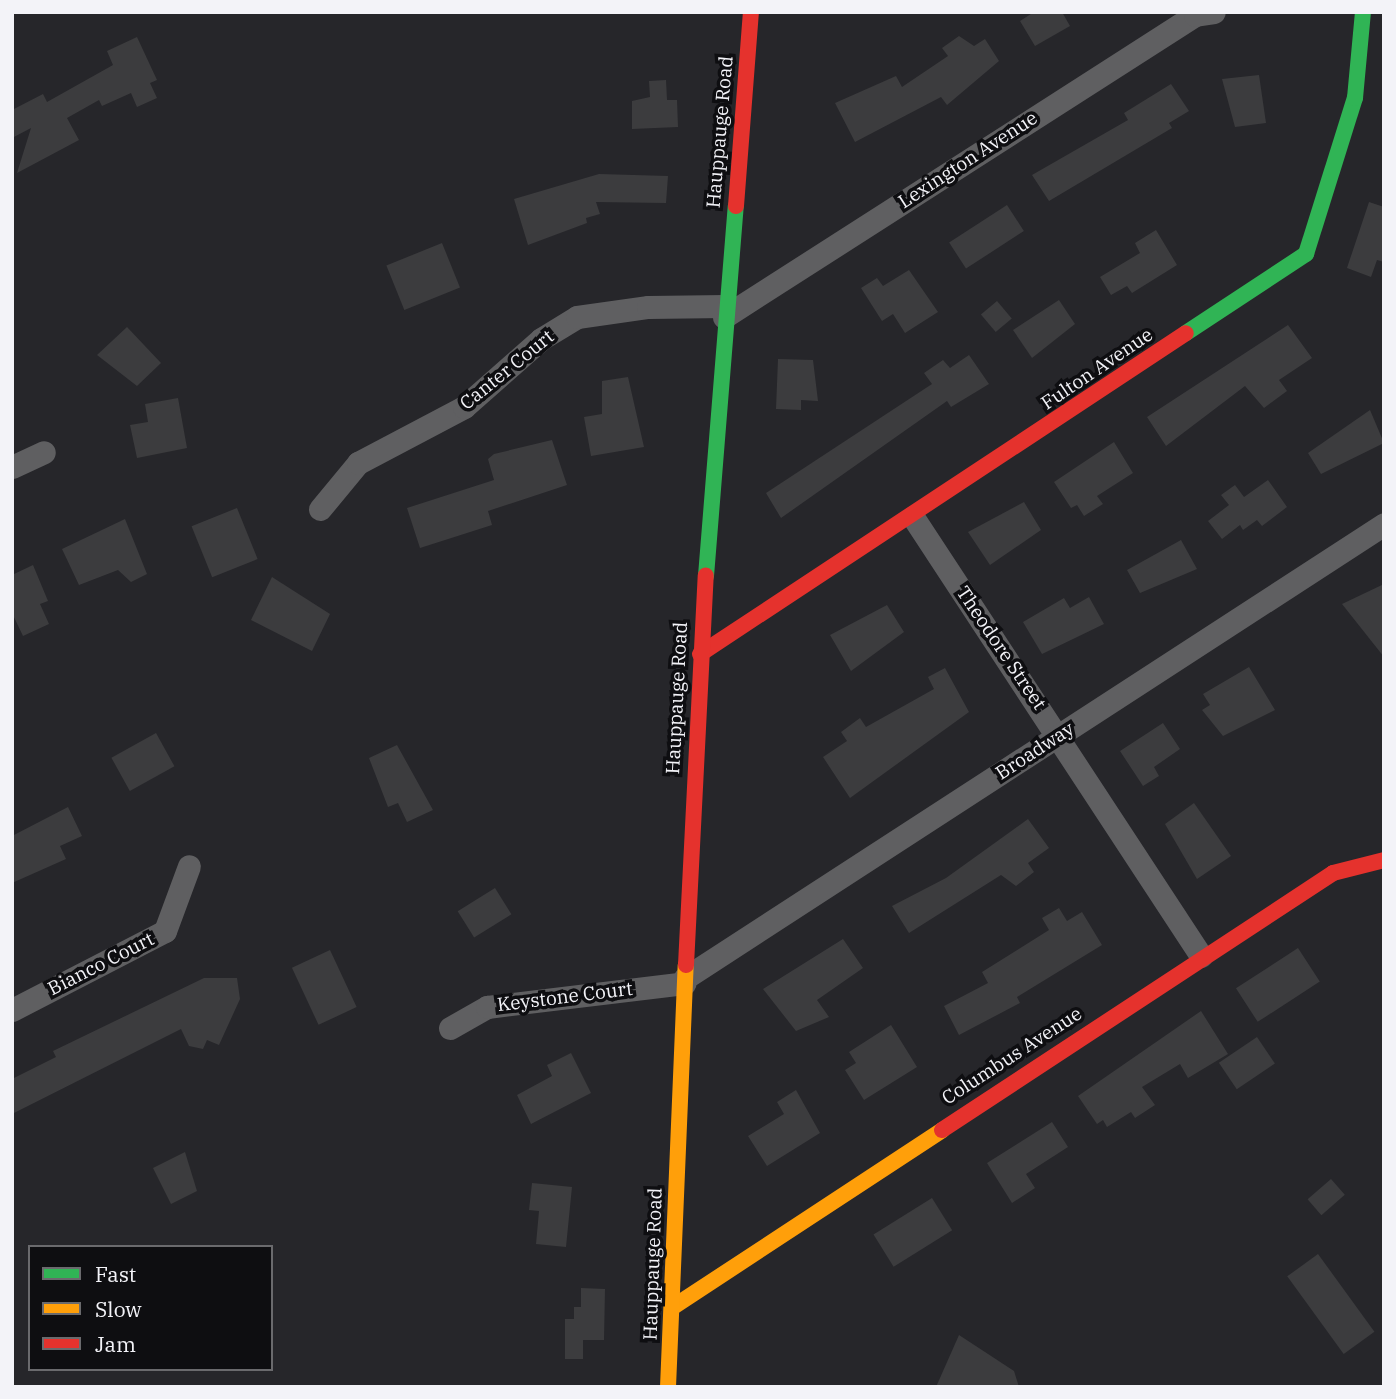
<!DOCTYPE html>
<html>
<head>
<meta charset="utf-8">
<style>
	body { margin:0 }
	#map { position:relative; width:1396px; height:1399px; overflow:hidden; background:#26262a; font-family:"IBM Plex Serif",serif }
	div>[style] { position:absolute }
	.building>* { inset:0; background:#3c3c3e; transform-origin:0 0 }
	.street>* { height:23px; margin:-11.5px; padding:0 11.5px; transform-origin:11.5px; border-radius:11.5px; background:#5f5f61 }
	.fast>* { height:16px; margin:-8px; padding:0 8px; transform-origin:8px; border-radius:8px; background:#30b455 }
	.slow>* { height:16px; margin:-8px; padding:0 8px; transform-origin:8px; border-radius:8px; background:#ff9f0a }
	.jam>* { height:16px; margin:-8px; padding:0 8px; transform-origin:8px; border-radius:8px; background:#e5322d }
	span { translate:-50% -50%; white-space:nowrap; text-align:center; line-height:1.15; -webkit-text-stroke:7px #0e0e11; paint-order:stroke }
	.street-label { font-size:19px; color:#f3f3f8 }
	.frame { position:absolute; inset:0; border:14px solid #f3f3f8; pointer-events:none }
	.legend { position:absolute; left:28px; top:1245px; width:245px; height:126px; box-sizing:border-box; background:#0e0e11; border:2px solid #6a6a6d; margin:0; padding:9px 12px; list-style:none; font-size:21px; color:#f3f3f8 }
	.legend li { display:flex; align-items:center; gap:14px; height:35px }
	.legend b { width:35px; border:2px solid #6a6a6d }
</style>
</head>
<body>
<div id="map">
	<div class="building">
		<div style="clip-path:polygon(1034px 12px,1062px 12px,1070px 26px,1035px 46px,1020px 21px)"></div>
		<div style="clip-path:polygon(959px 36px,974px 46px,985px 39px,999px 61px,947px 105px,941px 97px,855px 142px,835px 103px,896px 76px,902px 87px,948px 56px,942px 48px)"></div>
		<div style="clip-path:polygon(137px 37px,157px 80px,150px 83px,157px 98px,137px 107px,131px 93px,102px 106px,99px 100px,67px 118px,79px 140px,17px 173px,31px 128px,12px 138px,12px 110px,43px 94px,47px 102px,113px 65px,107px 51px)"></div>
		<div style="clip-path:polygon(1259px 75px,1266px 123px,1235px 127px,1222px 79px)"></div>
		<div style="clip-path:polygon(666px 80px,667px 100px,677px 100px,678px 127px,632px 129px,632px 101px,650px 97px,649px 81px)"></div>
		<div style="clip-path:polygon(1171px 84px,1189px 111px,1169px 123px,1172px 128px,1049px 201px,1032px 175px,1128px 120px,1124px 113px)"></div>
		<div style="clip-path:polygon(599px 174px,668px 176px,666px 203px,596px 202px,600px 214px,586px 218px,587px 223px,528px 245px,514px 199px)"></div>
		<div style="clip-path:polygon(1369px 202px,1384px 207px,1384px 262px,1377px 260px,1371px 277px,1347px 268px)"></div>
		<div style="left:1007px;top:205px;width:31px;height:69px;rotate:57deg"></div>
		<div style="clip-path:polygon(1156px 230px,1177px 265px,1132px 293px,1127px 286px,1111px 295px,1100px 277px,1140px 253px,1135px 243px)"></div>
		<div style="left:442px;top:243px;width:48px;height:60px;rotate:68deg"></div>
		<div style="clip-path:polygon(909px 270px,938px 312px,905px 333px,893px 314px,882px 321px,861px 288px,877px 278px,883px 286px)"></div>
		<div style="clip-path:polygon(1059px 300px,1075px 324px,1032px 358px,1013px 330px)"></div>
		<div style="left:997px;top:301px;width:23px;height:21px;rotate:50deg"></div>
		<div style="clip-path:polygon(1288px 325px,1312px 358px,1279px 380px,1287px 391px,1264px 408px,1245px 386px,1166px 446px,1147px 417px)"></div>
		<div style="clip-path:polygon(127px 327px,161px 363px,137px 386px,97px 355px)"></div>
		<div style="clip-path:polygon(969px 355px,989px 384px,951px 407px,947px 401px,781px 518px,766px 493px,932px 384px,924px 373px,943px 360px,950px 368px)"></div>
		<div style="clip-path:polygon(778px 359px,813px 360px,818px 401px,801px 400px,801px 410px,776px 409px)"></div>
		<div style="clip-path:polygon(628px 377px,644px 447px,591px 456px,584px 417px,602px 414px,602px 381px)"></div>
		<div style="clip-path:polygon(178px 398px,187px 448px,137px 458px,130px 425px,148px 422px,145px 404px)"></div>
		<div style="clip-path:polygon(1370px 410px,1384px 443px,1321px 474px,1308px 453px)"></div>
		<div style="clip-path:polygon(552px 440px,567px 485px,488px 511px,492px 525px,420px 548px,407px 508px,494px 480px,488px 459px,494px 454px)"></div>
		<div style="clip-path:polygon(1114px 442px,1133px 473px,1097px 496px,1103px 504px,1084px 516px,1077px 505px,1071px 508px,1054px 482px)"></div>
		<div style="clip-path:polygon(1268px 480px,1287px 507px,1262px 526px,1257px 520px,1243px 530px,1240px 525px,1222px 539px,1208px 521px,1229px 505px,1221px 495px,1235px 485px,1244px 497px)"></div>
		<div style="clip-path:polygon(1024px 502px,1041px 530px,990px 565px,968px 532px)"></div>
		<div style="left:237px;top:508px;width:55px;height:49px;rotate:68deg"></div>
		<div style="clip-path:polygon(125px 519px,147px 574px,131px 582px,118px 570px,79px 585px,62px 549px)"></div>
		<div style="clip-path:polygon(1181px 540px,1197px 569px,1140px 593px,1127px 570px)"></div>
		<div style="clip-path:polygon(33px 565px,48px 601px,40px 604px,49px 624px,23px 636px,12px 613px,12px 575px)"></div>
		<div style="clip-path:polygon(272px 577px,330px 614px,312px 651px,251px 620px)"></div>
		<div style="clip-path:polygon(1384px 584px,1384px 657px,1342px 604px)"></div>
		<div style="clip-path:polygon(1089px 597px,1104px 624px,1042px 654px,1023px 622px,1064px 598px,1070px 608px)"></div>
		<div style="clip-path:polygon(887px 605px,904px 632px,851px 671px,830px 635px)"></div>
		<div style="clip-path:polygon(1249px 667px,1275px 710px,1223px 736px,1202px 710px,1210px 705px,1203px 694px)"></div>
		<div style="clip-path:polygon(945px 668px,969px 712px,850px 798px,823px 757px,847px 741px,841px 732px,860px 718px,866px 727px,934px 689px,928px 677px)"></div>
		<div style="clip-path:polygon(1163px 723px,1180px 749px,1154px 767px,1159px 776px,1143px 786px,1120px 751px)"></div>
		<div style="left:156px;top:733px;width:38px;height:51px;rotate:61deg"></div>
		<div style="clip-path:polygon(397px 745px,433px 810px,407px 822px,398px 803px,388px 807px,369px 758px)"></div>
		<div style="clip-path:polygon(1194px 803px,1231px 856px,1197px 879px,1165px 824px)"></div>
		<div style="clip-path:polygon(68px 807px,82px 836px,60px 846px,66px 859px,12px 883px,12px 836px)"></div>
		<div style="clip-path:polygon(1028px 819px,1049px 848px,1028px 863px,1034px 872px,1016px 886px,1001px 875px,909px 933px,892px 906px,946px 878px)"></div>
		<div style="left:495px;top:888px;width:31px;height:44px;rotate:58deg"></div>
		<div style="clip-path:polygon(1059px 908px,1067px 921px,1082px 912px,1102px 945px,1017px 997px,1020px 1003px,959px 1035px,944px 1006px,988px 983px,982px 972px,1049px 930px,1042px 918px)"></div>
		<div style="clip-path:polygon(843px 939px,863px 968px,817px 1000px,829px 1017px,796px 1031px,763px 989px)"></div>
		<div style="left:1298px;top:948px;width:40px;height:74px;rotate:57deg"></div>
		<div style="left:330px;top:950px;width:63px;height:42px;rotate:65deg"></div>
		<div style="clip-path:polygon(204px 978px,237px 978px,240px 999px,219px 1045px,207px 1040px,203px 1049px,189px 1046px,181px 1029px,12px 1114px,12px 1079px,56px 1057px,53px 1051px)"></div>
		<div style="clip-path:polygon(1201px 1011px,1228px 1054px,1188px 1078px,1180px 1064px,1142px 1087px,1155px 1105px,1135px 1118px,1131px 1112px,1107px 1127px,1103px 1120px,1097px 1124px,1078px 1096px)"></div>
		<div style="clip-path:polygon(891px 1025px,917px 1067px,864px 1100px,845px 1070px,856px 1063px,849px 1052px)"></div>
		<div style="left:1257px;top:1037px;width:32px;height:46px;rotate:56deg"></div>
		<div style="clip-path:polygon(571px 1053px,591px 1093px,531px 1124px,517px 1095px,552px 1076px,547px 1065px)"></div>
		<div style="clip-path:polygon(796px 1090px,820px 1133px,767px 1166px,748px 1136px,784px 1114px,777px 1102px)"></div>
		<div style="clip-path:polygon(1052px 1122px,1068px 1147px,1026px 1174px,1035px 1188px,1012px 1203px,987px 1163px)"></div>
		<div style="clip-path:polygon(185px 1152px,197px 1191px,171px 1204px,153px 1168px)"></div>
		<div style="left:1331px;top:1179px;width:21px;height:31px;rotate:49deg"></div>
		<div style="clip-path:polygon(532px 1183px,572px 1187px,566px 1247px,536px 1244px,539px 1211px,529px 1210px)"></div>
		<div style="left:932px;top:1198px;width:38px;height:69px;rotate:58deg"></div>
		<div style="left:1318px;top:1254px;width:96px;height:38px;rotate:54deg"></div>
		<div style="clip-path:polygon(581px 1288px,605px 1289px,604px 1340px,583px 1340px,583px 1359px,565px 1359px,565px 1319px,574px 1319px,574px 1307px,581px 1307px)"></div>
		<div style="clip-path:polygon(959px 1335px,1014px 1371px,1019px 1387px,936px 1387px)"></div>
	</div>
	<div class="street">
		<div style="left:724px;top:317px;width:560px;rotate:-32.67deg"></div>
		<div style="left:1195px;top:15px;width:19px;rotate:-9deg"></div>
		<div style="left:12px;top:467px;width:35px;rotate:-25deg"></div>
		<div style="left:320px;top:509px;width:60px;rotate:-50.4deg"></div>
		<div style="left:358px;top:463px;width:120px;rotate:-27.8deg"></div>
		<div style="left:464px;top:407px;width:103px;rotate:-41.4deg"></div>
		<div style="left:541px;top:339px;width:42px;rotate:-31.4deg"></div>
		<div style="left:577px;top:317px;width:72px;rotate:-8deg"></div>
		<div style="left:648px;top:307px;width:77px;rotate:-0.7deg"></div>
		<div style="left:913px;top:517px;width:525px;rotate:56.73deg"></div>
		<div style="left:685px;top:978px;width:833px;rotate:-33deg"></div>
		<div style="left:12px;top:1010px;width:172px;rotate:-27.3deg"></div>
		<div style="left:165px;top:931px;width:69px;rotate:-69.7deg"></div>
		<div style="left:450px;top:1028px;width:43px;rotate:-29.6deg"></div>
		<div style="left:487px;top:1007px;width:199px;rotate:-6.9deg"></div>
	</div>
	<div class="fast">
		<div style="left:1186px;top:333px;width:144px;rotate:-33.4deg"></div>
		<div style="left:1306px;top:254px;width:164px;rotate:-72.6deg"></div>
		<div style="left:1355px;top:98px;width:86px;rotate:-84.7deg"></div>
		<div style="left:706px;top:576px;width:371px;rotate:-85.4deg"></div>
	</div>
	<div class="slow">
		<div style="left:673px;top:1307px;width:322px;rotate:-33.3deg"></div>
		<div style="left:668px;top:1387px;width:422px;rotate:-87.6deg"></div>
	</div>
	<div class="jam">
		<div style="left:736px;top:206px;width:195px;rotate:-85.6deg"></div>
		<div style="left:700px;top:654px;width:582px;rotate:-33.44deg"></div>
		<div style="left:686px;top:965px;width:390px;rotate:-87.1deg"></div>
		<div style="left:942px;top:1130px;width:468px;rotate:-33.3deg"></div>
		<div style="left:1333px;top:873px;width:53px;rotate:-14.3deg"></div>
	</div>
	<div class="street-label">
		<span style="left:720px;top:132px;rotate:-85deg">Hauppauge Road</span>
		<span style="left:968px;top:160px;rotate:-33deg">Lexington Avenue</span>
		<span style="left:1097px;top:369px;rotate:-34deg">Fulton Avenue</span>
		<span style="left:507px;top:370px;rotate:-39deg">Canter Court</span>
		<span style="left:1001px;top:648px;rotate:56deg">Theodore Street</span>
		<span style="left:677px;top:698px;rotate:-87deg">Hauppauge Road</span>
		<span style="left:1035px;top:751px;rotate:-33deg">Broadway</span>
		<span style="left:101px;top:964px;rotate:-27deg">Bianco Court</span>
		<span style="left:565px;top:997px;rotate:-7deg">Keystone Court</span>
		<span style="left:1012px;top:1056px;rotate:-33deg">Columbus Avenue</span>
		<span style="left:653px;top:1264px;rotate:-88deg">Hauppauge Road</span>
	</div>
	<div class="frame"></div>
	<ul class="legend">
	<li><b style="height:9px;background:#30b455"></b>Fast</li>
	<li><b style="height:9px;background:#ff9f0a"></b>Slow</li>
	<li><b style="height:9px;background:#e5322d"></b>Jam</li>
	</ul>
</div>
</body>
</html>
